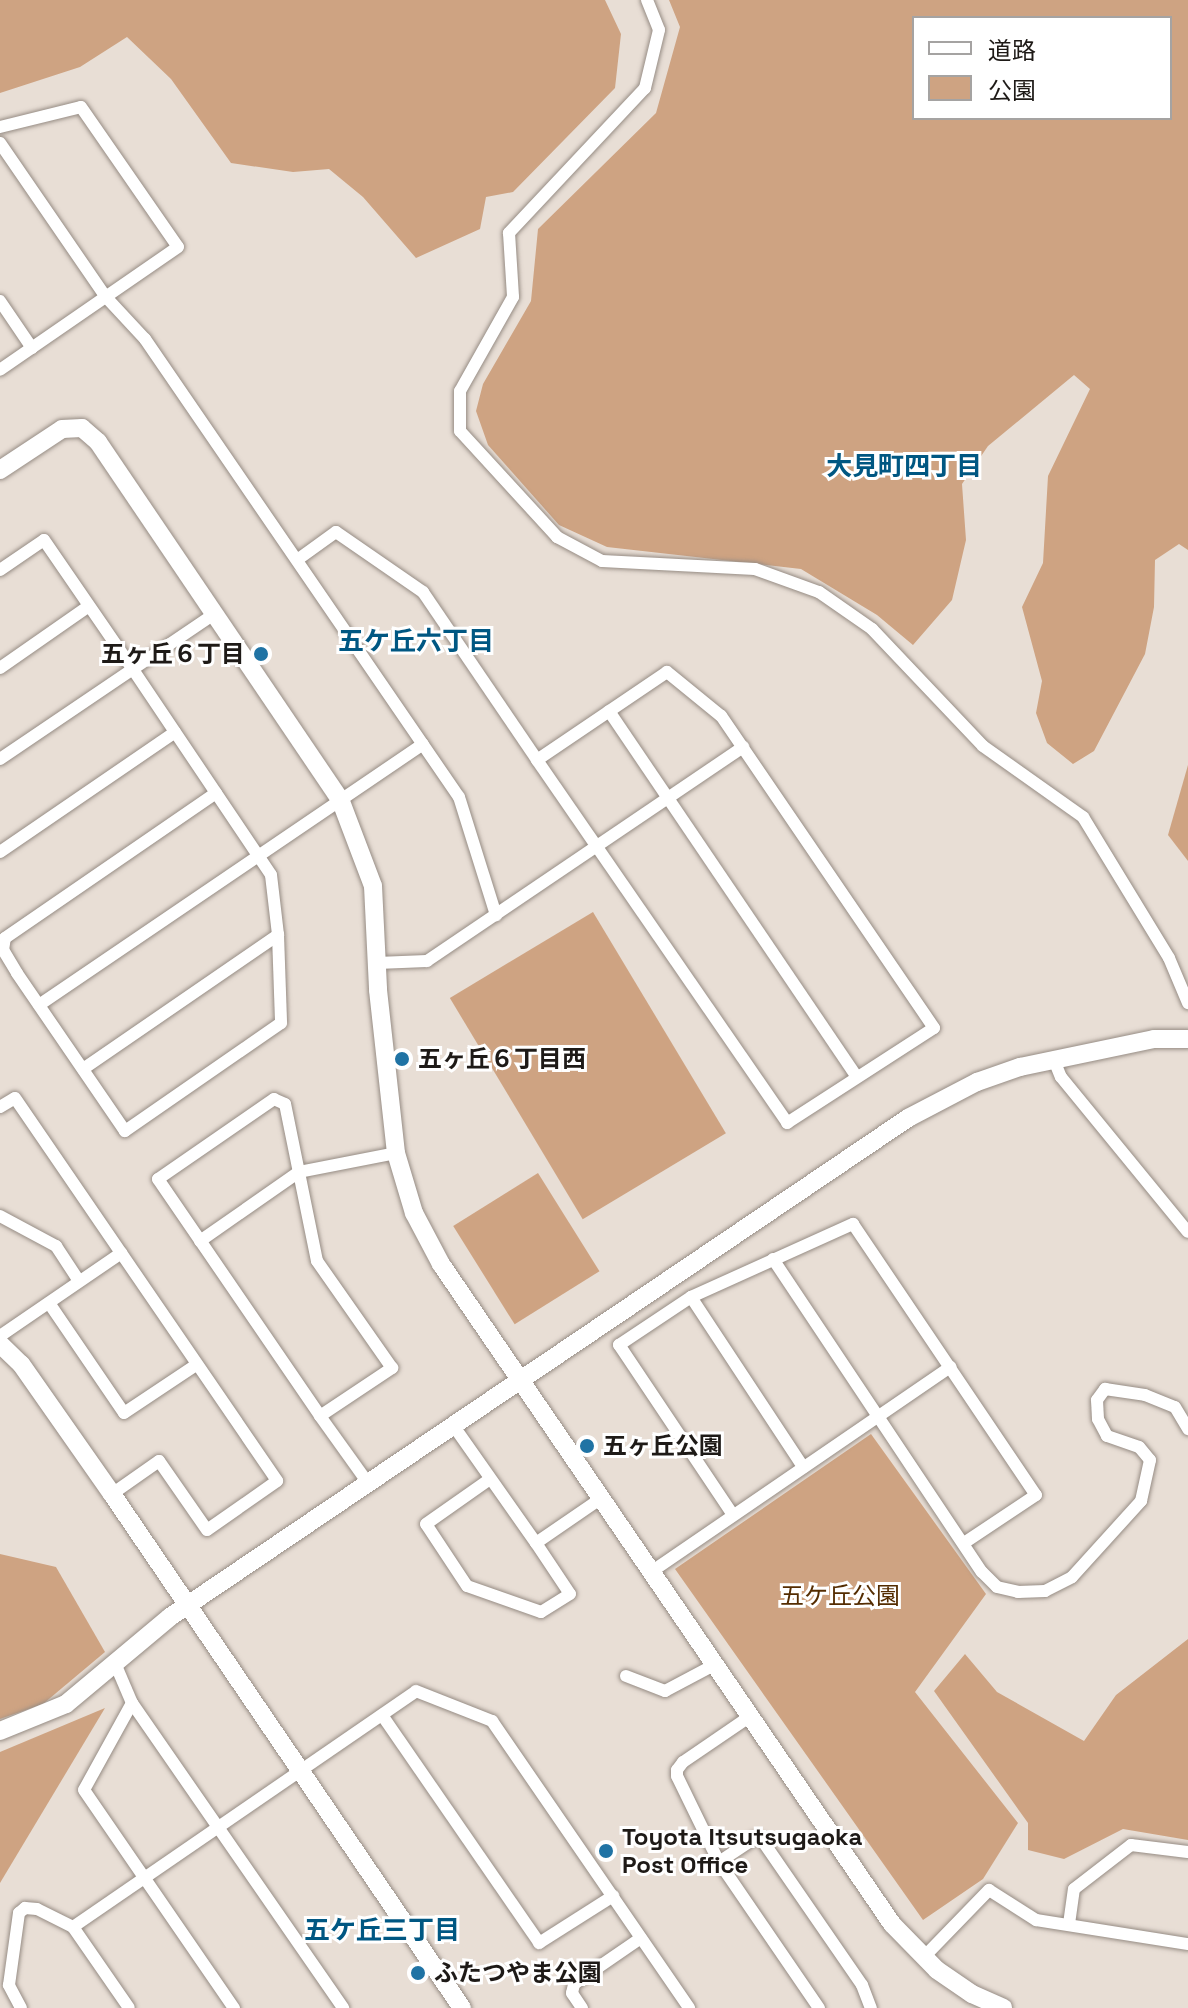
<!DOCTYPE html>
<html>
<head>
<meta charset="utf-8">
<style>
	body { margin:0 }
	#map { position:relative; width:1188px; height:2008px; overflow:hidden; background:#e8ded5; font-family:"Space Grotesk","Noto Sans JP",sans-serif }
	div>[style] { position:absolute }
	.green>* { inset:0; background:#cea382; transform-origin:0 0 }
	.roads { filter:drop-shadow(0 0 2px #968c84) drop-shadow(0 0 2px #968c84) }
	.street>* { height:12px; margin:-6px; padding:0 6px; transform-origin:6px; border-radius:6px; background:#fff }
	.secondary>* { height:18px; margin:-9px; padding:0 9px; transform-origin:9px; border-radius:9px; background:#fff }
	.dots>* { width:22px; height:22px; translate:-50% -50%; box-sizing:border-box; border:4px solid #fff; border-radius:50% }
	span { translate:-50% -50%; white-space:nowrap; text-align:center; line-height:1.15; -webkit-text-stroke:6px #fff; paint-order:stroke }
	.poi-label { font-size:24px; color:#1e1a17; font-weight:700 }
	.right { translate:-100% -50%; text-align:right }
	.left { translate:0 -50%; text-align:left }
	.park-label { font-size:24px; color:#542c01 }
	.neighbourhood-label { font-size:26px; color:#005782; font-weight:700 }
	.legend { position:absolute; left:912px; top:16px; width:260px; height:104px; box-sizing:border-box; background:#fff; border:2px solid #a5a3a2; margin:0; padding:10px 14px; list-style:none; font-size:24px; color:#1e1a17 }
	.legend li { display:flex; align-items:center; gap:16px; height:40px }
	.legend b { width:40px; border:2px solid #a5a3a2 }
</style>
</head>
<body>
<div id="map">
	<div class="green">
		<div style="clip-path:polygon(0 0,605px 0,621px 34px,615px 88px,513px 192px,486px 197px,480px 229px,416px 258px,363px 197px,329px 169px,293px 172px,231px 163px,171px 79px,127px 37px,80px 67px,0 93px)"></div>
		<div style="clip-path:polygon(evenodd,669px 0,1188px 0,1188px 550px,1179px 544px,1155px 560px,1154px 607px,1145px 654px,1094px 751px,1073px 764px,1047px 743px,1036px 713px,1042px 681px,1022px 607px,1043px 563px,1048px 476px,1090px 389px,1074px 375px,988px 446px,962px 484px,966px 540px,952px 600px,913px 645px,877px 615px,801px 569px,607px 547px,559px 525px,488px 445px,476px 411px,483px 384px,531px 301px,538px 229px,656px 113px,680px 27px,669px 0,914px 18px,1170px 18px,1170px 118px,914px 118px,914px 18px)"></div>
		<div style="clip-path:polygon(1188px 765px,1188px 861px,1168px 835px)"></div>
		<div style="left:593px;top:912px;width:258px;height:167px;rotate:59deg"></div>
		<div style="left:538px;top:1173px;width:116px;height:100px;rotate:58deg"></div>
		<div style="clip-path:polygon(871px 1434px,986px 1594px,915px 1692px,1018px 1823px,983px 1879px,923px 1920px,675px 1569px)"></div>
		<div style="clip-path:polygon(0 1554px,56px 1567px,105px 1652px,43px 1704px,0 1719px)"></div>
		<div style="clip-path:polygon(1188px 1639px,1188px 1840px,1123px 1829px,1064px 1859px,1028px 1850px,1028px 1823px,934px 1691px,965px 1654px,997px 1692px,1084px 1741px,1116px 1695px)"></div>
		<div style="clip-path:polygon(105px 1708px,0 1883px,0 1752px)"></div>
	</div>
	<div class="roads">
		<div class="street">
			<div style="left:647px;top:0;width:32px;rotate:68deg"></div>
			<div style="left:659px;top:30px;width:60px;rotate:103.6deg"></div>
			<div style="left:645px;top:88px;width:199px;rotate:133.2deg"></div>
			<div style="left:509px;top:233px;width:64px;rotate:86.4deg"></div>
			<div style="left:513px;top:297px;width:108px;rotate:119.4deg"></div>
			<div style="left:460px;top:391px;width:40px;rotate:90deg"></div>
			<div style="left:460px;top:431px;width:144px;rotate:47.5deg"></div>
			<div style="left:557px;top:537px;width:51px;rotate:28.1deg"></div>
			<div style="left:602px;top:561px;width:153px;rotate:3deg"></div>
			<div style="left:755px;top:569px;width:68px;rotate:19.8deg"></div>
			<div style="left:819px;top:592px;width:65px;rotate:34.9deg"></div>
			<div style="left:872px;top:629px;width:161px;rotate:46.5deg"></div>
			<div style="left:983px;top:746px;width:123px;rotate:35.4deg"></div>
			<div style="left:1083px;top:817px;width:165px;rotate:58.6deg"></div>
			<div style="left:1169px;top:958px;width:49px;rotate:67.1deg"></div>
			<div style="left:0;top:127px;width:83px;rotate:-13.9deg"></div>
			<div style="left:81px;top:107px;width:170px;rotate:55.3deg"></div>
			<div style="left:178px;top:247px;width:216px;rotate:145.4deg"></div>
			<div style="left:0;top:143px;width:186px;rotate:55.5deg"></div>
			<div style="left:105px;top:296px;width:59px;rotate:47.1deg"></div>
			<div style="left:145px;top:339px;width:555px;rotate:55.57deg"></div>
			<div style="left:459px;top:797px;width:124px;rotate:72.6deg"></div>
			<div style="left:0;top:301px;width:57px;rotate:55.8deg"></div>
			<div style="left:297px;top:560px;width:48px;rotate:-35.7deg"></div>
			<div style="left:336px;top:532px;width:106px;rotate:34.6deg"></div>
			<div style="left:423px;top:592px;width:203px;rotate:55.8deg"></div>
			<div style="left:537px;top:760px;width:441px;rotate:55.4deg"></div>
			<div style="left:787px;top:1123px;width:175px;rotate:-32.9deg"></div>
			<div style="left:934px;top:1028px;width:378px;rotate:-124.3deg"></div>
			<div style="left:721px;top:716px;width:70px;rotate:-140.8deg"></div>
			<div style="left:667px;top:672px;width:157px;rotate:145.9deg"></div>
			<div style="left:0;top:570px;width:53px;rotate:-34.3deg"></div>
			<div style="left:44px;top:540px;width:155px;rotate:55.5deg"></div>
			<div style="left:132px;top:668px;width:249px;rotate:56.1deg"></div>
			<div style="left:271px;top:875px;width:60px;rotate:83.3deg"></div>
			<div style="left:278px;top:935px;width:88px;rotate:88deg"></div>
			<div style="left:281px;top:1023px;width:190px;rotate:145.3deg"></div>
			<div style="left:125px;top:1131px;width:191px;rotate:-124.4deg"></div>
			<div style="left:17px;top:973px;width:27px;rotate:-121deg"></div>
			<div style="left:3px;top:950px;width:12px;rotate:-81deg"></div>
			<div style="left:5px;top:938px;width:256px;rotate:-34.5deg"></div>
			<div style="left:0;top:668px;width:108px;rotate:-34.9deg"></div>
			<div style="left:609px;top:711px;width:442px;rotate:55.9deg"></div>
			<div style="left:0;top:759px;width:258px;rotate:-34.1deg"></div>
			<div style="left:0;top:852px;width:212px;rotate:-34.4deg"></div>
			<div style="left:377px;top:963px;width:50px;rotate:-2.3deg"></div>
			<div style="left:427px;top:961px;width:382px;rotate:-34.1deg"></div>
			<div style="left:39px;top:1005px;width:464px;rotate:-34.2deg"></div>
			<div style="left:1054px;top:1060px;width:18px;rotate:68deg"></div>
			<div style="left:1061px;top:1077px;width:200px;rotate:50.7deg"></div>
			<div style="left:83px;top:1069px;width:237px;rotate:-34.5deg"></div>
			<div style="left:0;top:1107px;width:17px;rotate:-31deg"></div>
			<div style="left:15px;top:1098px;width:464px;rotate:55.6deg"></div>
			<div style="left:277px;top:1481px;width:85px;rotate:145deg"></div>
			<div style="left:207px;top:1530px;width:84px;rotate:-124.8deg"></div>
			<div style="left:159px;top:1461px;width:57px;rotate:144.9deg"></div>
			<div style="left:0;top:1216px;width:64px;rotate:28.2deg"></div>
			<div style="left:56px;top:1246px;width:42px;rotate:56.7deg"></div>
			<div style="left:200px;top:1241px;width:121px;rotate:-34.9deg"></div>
			<div style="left:299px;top:1172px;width:99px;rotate:-11.1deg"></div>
			<div style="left:773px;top:1259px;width:376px;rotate:56.3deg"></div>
			<div style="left:982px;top:1572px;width:21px;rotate:45deg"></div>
			<div style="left:997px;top:1587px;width:22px;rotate:13deg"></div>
			<div style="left:1018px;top:1592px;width:27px;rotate:-2deg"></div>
			<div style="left:1045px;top:1591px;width:30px;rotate:-27deg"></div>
			<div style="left:1072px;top:1577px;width:103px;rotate:-47.8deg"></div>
			<div style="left:1141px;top:1501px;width:42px;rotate:-77.6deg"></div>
			<div style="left:1150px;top:1460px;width:17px;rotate:-130deg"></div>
			<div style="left:1139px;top:1447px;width:34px;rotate:-161deg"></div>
			<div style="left:1107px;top:1436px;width:19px;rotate:-118deg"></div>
			<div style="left:1098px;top:1419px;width:19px;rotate:-93deg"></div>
			<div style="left:1097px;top:1400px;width:14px;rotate:-54deg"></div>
			<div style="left:1105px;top:1389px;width:40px;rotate:8.5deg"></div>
			<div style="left:1145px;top:1395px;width:32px;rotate:22deg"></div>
			<div style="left:1175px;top:1407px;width:26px;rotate:59deg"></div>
			<div style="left:691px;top:1297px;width:204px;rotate:56.6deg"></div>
			<div style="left:49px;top:1303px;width:133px;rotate:55.7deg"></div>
			<div style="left:124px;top:1413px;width:87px;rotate:-33.7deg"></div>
			<div style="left:0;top:1336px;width:147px;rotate:-34.4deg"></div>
			<div style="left:320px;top:1416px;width:87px;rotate:-33.7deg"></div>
			<div style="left:392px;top:1368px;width:131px;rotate:-125deg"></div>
			<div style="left:317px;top:1261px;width:160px;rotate:-101.5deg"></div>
			<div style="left:285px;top:1104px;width:12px;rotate:-156deg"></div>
			<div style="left:274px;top:1099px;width:141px;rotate:145.4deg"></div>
			<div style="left:158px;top:1179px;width:287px;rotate:55.6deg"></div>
			<div style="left:320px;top:1416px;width:82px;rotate:54.4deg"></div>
			<div style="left:453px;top:1425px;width:144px;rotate:54.9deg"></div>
			<div style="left:536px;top:1543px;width:61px;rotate:56.3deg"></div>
			<div style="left:570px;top:1594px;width:34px;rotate:148deg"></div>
			<div style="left:541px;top:1612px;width:78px;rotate:-160.6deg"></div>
			<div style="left:467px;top:1586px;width:74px;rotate:-123.5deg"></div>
			<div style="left:426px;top:1524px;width:78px;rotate:-35.1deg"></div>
			<div style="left:733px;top:1515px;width:205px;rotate:-123.8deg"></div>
			<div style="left:619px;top:1345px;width:87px;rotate:-33.7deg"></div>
			<div style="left:691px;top:1297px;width:178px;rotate:-24.3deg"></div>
			<div style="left:853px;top:1224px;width:327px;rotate:56deg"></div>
			<div style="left:1036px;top:1495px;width:87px;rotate:146.3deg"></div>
			<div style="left:536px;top:1543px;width:78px;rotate:-34.5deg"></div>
			<div style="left:651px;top:1572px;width:363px;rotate:-34.4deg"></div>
			<div style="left:114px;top:1661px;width:46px;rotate:66.8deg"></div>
			<div style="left:132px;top:1703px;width:371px;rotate:55.3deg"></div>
			<div style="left:626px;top:1676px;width:42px;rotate:21deg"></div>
			<div style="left:665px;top:1691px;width:55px;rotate:-28deg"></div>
			<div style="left:132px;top:1703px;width:99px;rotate:118.9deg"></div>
			<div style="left:84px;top:1790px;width:265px;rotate:55.5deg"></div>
			<div style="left:382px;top:1715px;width:277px;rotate:55.4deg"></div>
			<div style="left:539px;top:1943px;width:88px;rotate:-32.4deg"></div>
			<div style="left:749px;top:1717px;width:80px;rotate:145.7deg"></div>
			<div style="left:683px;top:1762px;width:10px;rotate:127deg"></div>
			<div style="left:677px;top:1770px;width:6px;rotate:90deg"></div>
			<div style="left:677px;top:1776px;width:96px;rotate:64deg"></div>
			<div style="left:719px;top:1862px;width:177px;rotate:55.6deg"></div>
			<div style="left:719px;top:1862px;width:43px;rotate:-33.7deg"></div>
			<div style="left:755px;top:1838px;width:7px;rotate:16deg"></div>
			<div style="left:762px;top:1840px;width:176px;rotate:55.4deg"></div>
			<div style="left:862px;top:1985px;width:25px;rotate:69deg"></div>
			<div style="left:1069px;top:1924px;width:35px;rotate:-82deg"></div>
			<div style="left:1074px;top:1889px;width:72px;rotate:-37.7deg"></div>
			<div style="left:1131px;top:1845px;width:57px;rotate:7deg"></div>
			<div style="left:73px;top:1927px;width:98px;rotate:55.3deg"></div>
			<div style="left:923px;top:1958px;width:95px;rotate:-45.9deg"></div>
			<div style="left:989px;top:1890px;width:56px;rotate:32.6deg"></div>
			<div style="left:1036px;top:1920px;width:154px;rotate:9deg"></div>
			<div style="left:21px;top:2008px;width:26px;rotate:-118deg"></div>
			<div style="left:9px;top:1985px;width:73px;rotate:-82.1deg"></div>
			<div style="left:19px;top:1913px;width:8px;rotate:-40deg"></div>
			<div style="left:25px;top:1908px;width:12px;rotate:5deg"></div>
			<div style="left:37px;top:1909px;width:40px;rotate:26.6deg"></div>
			<div style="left:73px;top:1927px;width:416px;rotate:-34.5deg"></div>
			<div style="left:416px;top:1691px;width:82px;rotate:21.5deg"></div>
			<div style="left:492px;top:1721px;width:348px;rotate:55.5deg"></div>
			<div style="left:582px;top:2008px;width:18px;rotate:-124deg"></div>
			<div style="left:572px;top:1993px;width:9px;rotate:-77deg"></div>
			<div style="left:574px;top:1984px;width:81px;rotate:-34.5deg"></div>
		</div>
		<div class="secondary">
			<div style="left:0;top:470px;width:74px;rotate:-33.5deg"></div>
			<div style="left:62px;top:429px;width:20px;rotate:-3deg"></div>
			<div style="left:82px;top:428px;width:21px;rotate:41deg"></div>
			<div style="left:98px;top:442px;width:431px;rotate:55.9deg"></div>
			<div style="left:340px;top:799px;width:93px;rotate:69.2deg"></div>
			<div style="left:373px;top:886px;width:104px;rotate:87.2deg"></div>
			<div style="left:378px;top:990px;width:164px;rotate:83.7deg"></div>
			<div style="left:396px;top:1153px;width:63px;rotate:73.3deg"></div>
			<div style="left:414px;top:1213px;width:58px;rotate:62.1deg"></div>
			<div style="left:441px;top:1264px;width:799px;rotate:55.65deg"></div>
			<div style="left:892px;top:1924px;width:64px;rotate:45.6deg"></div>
			<div style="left:937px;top:1970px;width:42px;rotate:34.4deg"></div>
			<div style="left:972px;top:1994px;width:34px;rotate:24deg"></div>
			<div style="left:0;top:1344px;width:29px;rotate:44deg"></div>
			<div style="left:21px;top:1364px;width:159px;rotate:55deg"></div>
			<div style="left:112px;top:1494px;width:622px;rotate:55.75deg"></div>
			<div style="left:0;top:1731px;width:71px;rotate:-22.2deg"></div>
			<div style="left:66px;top:1704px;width:136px;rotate:-39.9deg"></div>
			<div style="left:170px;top:1617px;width:891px;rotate:-34.06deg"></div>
			<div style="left:908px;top:1118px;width:78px;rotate:-27.6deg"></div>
			<div style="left:977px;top:1082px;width:46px;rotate:-19.2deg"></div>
			<div style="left:1020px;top:1067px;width:137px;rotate:-11.8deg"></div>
			<div style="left:1154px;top:1039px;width:34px"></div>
		</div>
	</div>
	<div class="dots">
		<div style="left:261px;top:654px;background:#2073a4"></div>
		<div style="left:402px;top:1059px;background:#2073a4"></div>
		<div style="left:587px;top:1446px;background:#2073a4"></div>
		<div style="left:606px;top:1851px;background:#2073a4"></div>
		<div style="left:418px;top:1973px;background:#2073a4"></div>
	</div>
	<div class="poi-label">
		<span class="right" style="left:245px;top:654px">五ヶ丘６丁目</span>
		<span class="left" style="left:418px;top:1059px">五ヶ丘６丁目西</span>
		<span class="left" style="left:603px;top:1446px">五ヶ丘公園</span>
		<span class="left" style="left:622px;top:1851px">Toyota Itsutsugaoka<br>Post Office</span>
		<span class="left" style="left:434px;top:1973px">ふたつやま公園</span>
	</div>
	<div class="park-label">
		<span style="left:840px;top:1596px">五ケ丘公園</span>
	</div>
	<div class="neighbourhood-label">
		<span style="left:904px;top:467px">大見町四丁目</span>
		<span style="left:416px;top:642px">五ケ丘六丁目</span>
		<span style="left:382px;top:1931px">五ケ丘三丁目</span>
	</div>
	<ul class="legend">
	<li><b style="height:10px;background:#fff"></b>道路</li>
	<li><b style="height:22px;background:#cea382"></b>公園</li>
	</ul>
</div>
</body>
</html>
